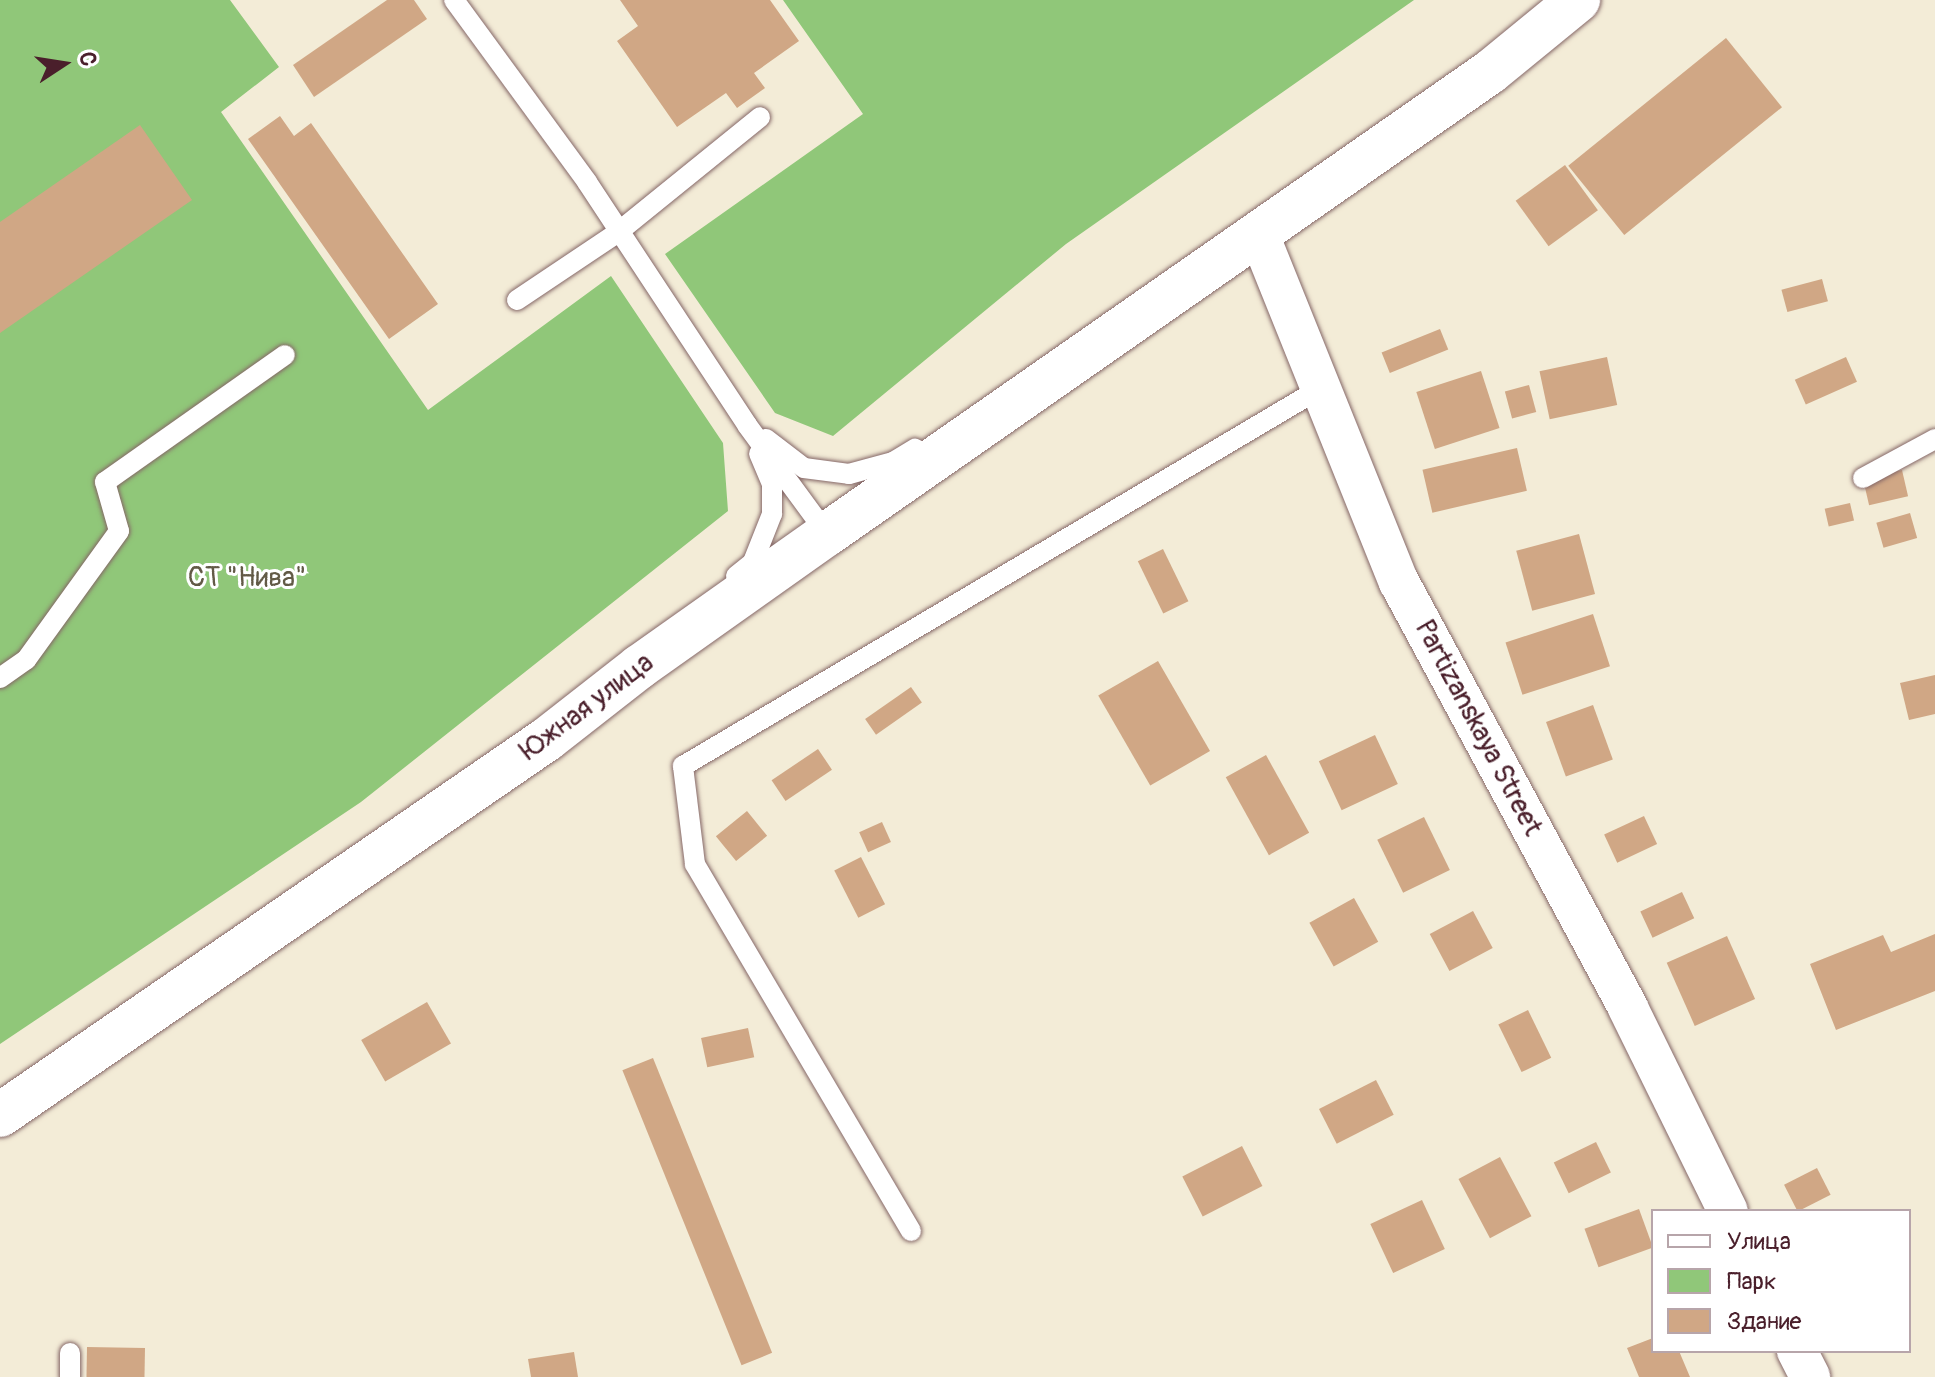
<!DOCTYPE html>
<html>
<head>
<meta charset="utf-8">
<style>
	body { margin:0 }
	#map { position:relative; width:1935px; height:1377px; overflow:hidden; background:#f3ecd7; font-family:Pangolin,sans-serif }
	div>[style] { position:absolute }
	.green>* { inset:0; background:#90c779 }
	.building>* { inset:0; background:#d0a785; transform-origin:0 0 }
	.roads { filter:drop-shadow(0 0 2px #856767) drop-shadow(0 0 2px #856767) }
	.service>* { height:20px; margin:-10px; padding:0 10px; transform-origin:10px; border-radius:10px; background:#fff }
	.minor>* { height:40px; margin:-20px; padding:0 20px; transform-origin:20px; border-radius:20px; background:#fff }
	.trunk>* { height:44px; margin:-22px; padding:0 22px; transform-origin:22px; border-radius:22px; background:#fff }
	span { translate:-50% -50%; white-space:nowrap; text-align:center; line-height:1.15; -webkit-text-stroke:6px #fff; paint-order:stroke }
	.park-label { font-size:28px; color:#625a46 }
	.street-label { font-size:28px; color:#4a1f2b }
	.legend { position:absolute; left:1651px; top:1209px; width:260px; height:144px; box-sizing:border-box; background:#fff; border:2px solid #b7a5aa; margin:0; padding:10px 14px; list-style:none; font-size:24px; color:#4a1f2b }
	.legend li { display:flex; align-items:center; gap:16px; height:40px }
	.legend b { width:40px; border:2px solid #b7a5aa }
	.north { position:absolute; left:24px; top:24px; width:80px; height:80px; -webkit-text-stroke:6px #fff; paint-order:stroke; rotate:78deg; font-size:22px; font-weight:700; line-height:32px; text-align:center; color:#4a1f2b }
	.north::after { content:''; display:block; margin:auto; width:28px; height:36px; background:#4a1f2b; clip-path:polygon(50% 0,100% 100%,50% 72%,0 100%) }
</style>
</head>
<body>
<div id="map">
	<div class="green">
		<div style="clip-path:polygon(0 0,230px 0,279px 67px,221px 112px,428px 410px,611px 276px,723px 443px,728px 511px,361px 802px,0 1044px)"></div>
		<div style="clip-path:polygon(783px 0,1414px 0,1066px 244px,833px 436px,775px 413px,665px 254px,863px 114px)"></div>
	</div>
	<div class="building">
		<div style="clip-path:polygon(387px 0,414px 0,427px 19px,314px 97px,293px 65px)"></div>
		<div style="clip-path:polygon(620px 0,770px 0,799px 41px,754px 73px,765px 88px,737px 108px,726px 93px,677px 127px,617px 41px,638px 26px)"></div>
		<div style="left:1726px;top:38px;width:89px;height:203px;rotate:51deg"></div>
		<div style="clip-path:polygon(280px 116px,294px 136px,311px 123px,438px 304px,389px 339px,248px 139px)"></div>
		<div style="clip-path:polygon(140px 125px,192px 200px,0 333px,0 222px)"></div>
		<div style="left:1565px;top:165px;width:56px;height:61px;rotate:54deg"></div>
		<div style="left:1822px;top:279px;width:23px;height:42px;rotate:75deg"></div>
		<div style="left:1440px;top:329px;width:22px;height:63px;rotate:68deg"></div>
		<div style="left:1607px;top:357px;width:49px;height:69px;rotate:78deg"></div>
		<div style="left:1846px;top:357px;width:27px;height:56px;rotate:66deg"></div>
		<div style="left:1481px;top:371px;width:60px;height:68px;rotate:72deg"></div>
		<div style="left:1529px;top:385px;width:28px;height:25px;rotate:75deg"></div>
		<div style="left:1517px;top:448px;width:44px;height:97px;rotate:77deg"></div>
		<div style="left:1902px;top:470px;width:27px;height:40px;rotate:77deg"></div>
		<div style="left:1850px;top:503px;width:18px;height:26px;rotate:77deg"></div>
		<div style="left:1910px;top:513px;width:26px;height:35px;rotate:74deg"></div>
		<div style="left:1579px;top:534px;width:62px;height:65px;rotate:75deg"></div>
		<div style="left:1163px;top:549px;width:58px;height:28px;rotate:64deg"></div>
		<div style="left:1593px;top:614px;width:55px;height:92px;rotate:72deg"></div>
		<div style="left:1158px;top:661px;width:104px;height:69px;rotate:60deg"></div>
		<div style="clip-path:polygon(1935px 675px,1935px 714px,1909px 720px,1900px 683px)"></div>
		<div style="left:911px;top:687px;width:19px;height:56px;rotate:55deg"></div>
		<div style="left:1593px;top:705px;width:58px;height:50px;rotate:70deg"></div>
		<div style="left:1375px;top:735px;width:54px;height:62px;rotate:65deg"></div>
		<div style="left:818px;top:749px;width:25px;height:56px;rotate:56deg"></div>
		<div style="left:1266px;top:755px;width:89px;height:46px;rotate:61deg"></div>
		<div style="left:747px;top:811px;width:32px;height:40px;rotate:51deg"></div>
		<div style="left:1644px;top:816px;width:31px;height:44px;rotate:65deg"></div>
		<div style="left:1424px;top:817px;width:59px;height:52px;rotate:64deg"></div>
		<div style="left:882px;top:822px;width:22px;height:25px;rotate:66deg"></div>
		<div style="left:861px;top:857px;width:53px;height:30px;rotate:63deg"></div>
		<div style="left:1682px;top:892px;width:29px;height:46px;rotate:65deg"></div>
		<div style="left:1354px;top:898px;width:50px;height:51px;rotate:61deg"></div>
		<div style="left:1473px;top:911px;width:42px;height:49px;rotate:62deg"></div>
		<div style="clip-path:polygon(1935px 934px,1935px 991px,1836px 1030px,1810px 964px,1883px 935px,1891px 952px)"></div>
		<div style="left:1727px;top:936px;width:69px;height:66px;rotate:66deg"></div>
		<div style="left:427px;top:1002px;width:48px;height:76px;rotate:60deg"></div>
		<div style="left:1528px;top:1010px;width:53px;height:33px;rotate:64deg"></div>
		<div style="left:748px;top:1028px;width:30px;height:48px;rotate:78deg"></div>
		<div style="left:653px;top:1058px;width:318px;height:33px;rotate:68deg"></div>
		<div style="left:1376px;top:1080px;width:39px;height:64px;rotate:63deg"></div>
		<div style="left:1596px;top:1142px;width:34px;height:47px;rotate:64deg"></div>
		<div style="left:1242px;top:1146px;width:45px;height:67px;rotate:63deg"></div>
		<div style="left:1500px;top:1157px;width:67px;height:47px;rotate:62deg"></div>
		<div style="left:1817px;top:1168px;width:30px;height:37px;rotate:63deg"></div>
		<div style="left:1422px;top:1200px;width:54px;height:57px;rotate:65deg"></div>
		<div style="left:1639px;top:1209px;width:41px;height:58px;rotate:70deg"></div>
		<div style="clip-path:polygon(1653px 1338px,1653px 1351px,1679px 1351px,1690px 1377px,1639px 1377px,1627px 1348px)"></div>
		<div style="left:87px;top:1347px;width:58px;height:30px;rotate:1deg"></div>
		<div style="clip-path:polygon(574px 1352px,578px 1377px,531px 1377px,528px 1359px)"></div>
	</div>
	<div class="roads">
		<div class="service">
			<div style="left:454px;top:0;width:225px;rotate:53.8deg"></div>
			<div style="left:587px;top:182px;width:291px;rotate:56.6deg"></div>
			<div style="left:747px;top:425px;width:135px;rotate:53.7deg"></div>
			<div style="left:517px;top:300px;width:120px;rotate:-33.8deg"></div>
			<div style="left:617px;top:233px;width:184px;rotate:-39deg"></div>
			<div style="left:766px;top:439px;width:48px;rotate:37.3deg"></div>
			<div style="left:804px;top:468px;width:45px;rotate:7.6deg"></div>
			<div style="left:849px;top:474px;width:46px;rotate:-15.3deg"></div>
			<div style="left:893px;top:462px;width:26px;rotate:-31deg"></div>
			<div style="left:1863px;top:478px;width:82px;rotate:-28.4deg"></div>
			<div style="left:736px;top:576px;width:22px;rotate:-39deg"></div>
			<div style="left:753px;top:562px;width:52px;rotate:-68.4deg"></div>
			<div style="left:772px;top:514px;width:30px;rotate:-90deg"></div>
			<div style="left:772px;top:484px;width:33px;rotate:-113deg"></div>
			<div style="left:0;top:678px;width:32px;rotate:-35deg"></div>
			<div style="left:26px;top:660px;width:159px;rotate:-54.2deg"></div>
			<div style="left:119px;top:531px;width:51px;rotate:-105.9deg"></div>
			<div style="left:105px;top:482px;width:220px;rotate:-35.2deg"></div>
			<div style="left:911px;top:1231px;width:426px;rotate:-120.5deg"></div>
			<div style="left:695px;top:864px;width:99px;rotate:-97deg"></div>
			<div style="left:683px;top:766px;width:742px;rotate:-30.65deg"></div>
			<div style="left:70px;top:1377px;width:24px;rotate:-90deg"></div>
		</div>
		<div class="minor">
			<div style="left:1258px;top:232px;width:377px;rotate:68.1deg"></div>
			<div style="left:1399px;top:582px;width:484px;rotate:61.7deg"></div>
			<div style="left:1628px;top:1008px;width:226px;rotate:63.8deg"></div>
			<div style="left:1797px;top:1351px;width:29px;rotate:63deg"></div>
		</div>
		<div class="trunk">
			<div style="left:0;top:1115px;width:664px;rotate:-34.5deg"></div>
			<div style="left:547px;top:739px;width:117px;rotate:-38deg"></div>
			<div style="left:639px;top:667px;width:230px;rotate:-35.3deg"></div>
			<div style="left:827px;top:534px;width:808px;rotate:-34.87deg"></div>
			<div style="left:1490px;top:72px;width:114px;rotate:-39.3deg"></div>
		</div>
	</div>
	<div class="park-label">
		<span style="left:247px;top:578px">СТ "Нива"</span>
	</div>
	<div class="street-label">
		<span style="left:587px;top:707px;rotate:-37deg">Южная улица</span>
		<span style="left:1478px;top:728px;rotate:62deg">Partizanskaya Street</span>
	</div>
	<ul class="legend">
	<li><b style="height:10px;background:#fff"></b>Улица</li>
	<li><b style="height:22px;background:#90c779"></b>Парк</li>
	<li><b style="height:22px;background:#d0a785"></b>Здание</li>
	</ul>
	<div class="north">С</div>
</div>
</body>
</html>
